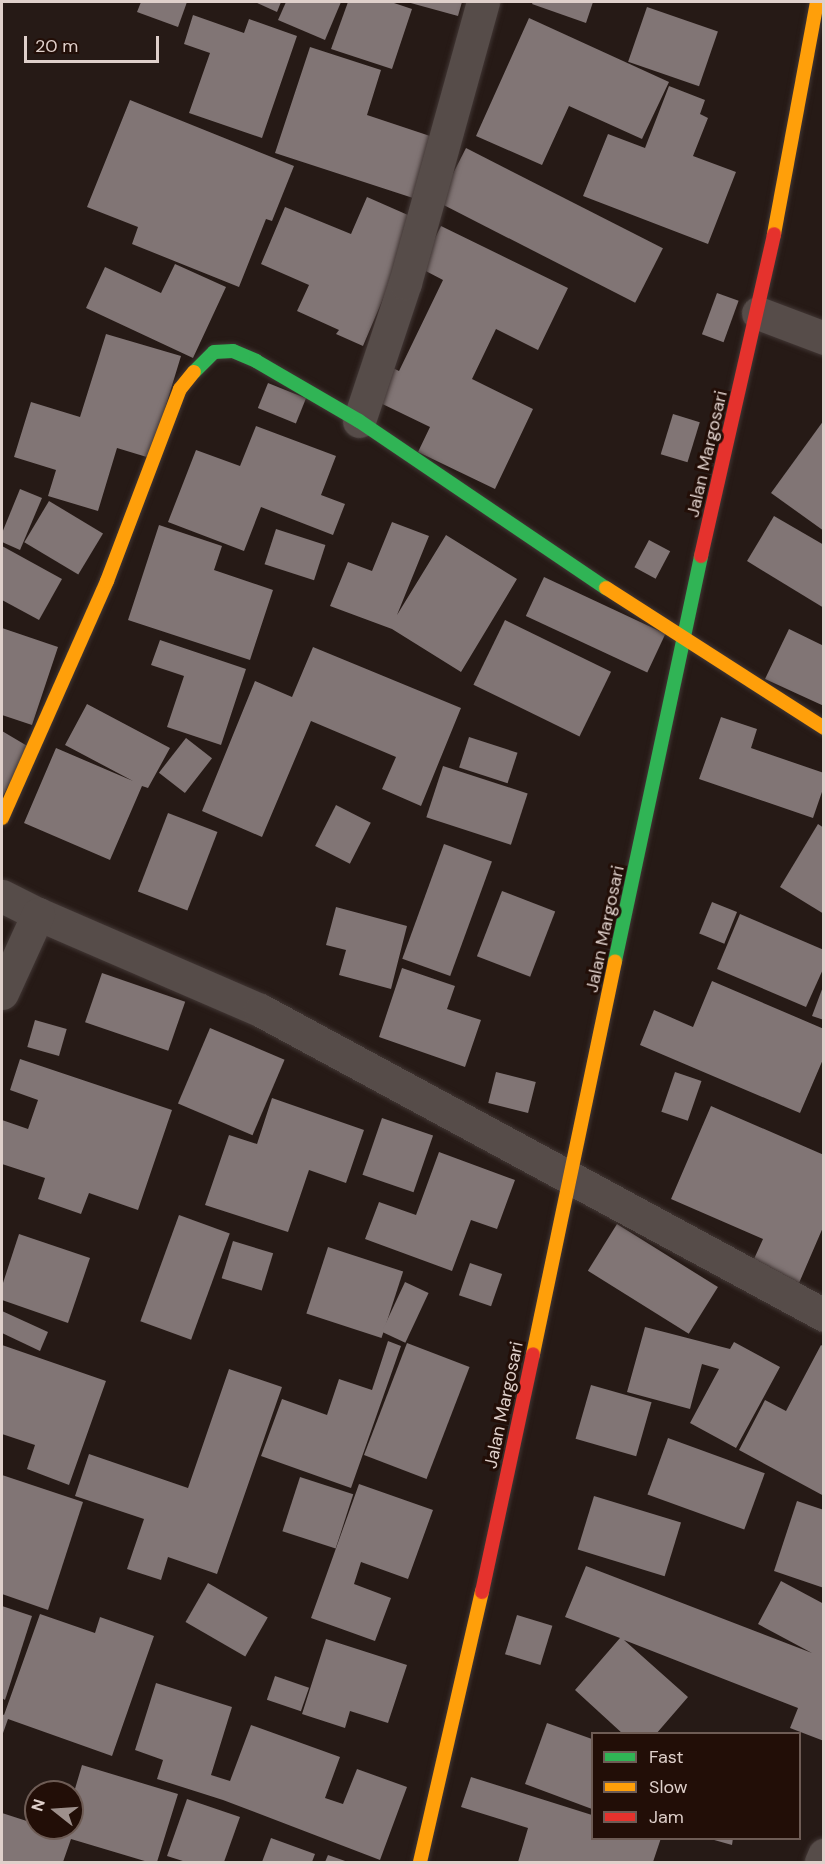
<!DOCTYPE html>
<html>
<head>
<meta charset="utf-8">
<style>
	body { margin:0 }
	#map { position:relative; width:825px; height:1864px; overflow:hidden; background:#261a16; font-family:"DM Sans",sans-serif }
	div>[style] { position:absolute }
	.building>* { inset:0; background:#817575; transform-origin:0 0 }
	.roads { filter:drop-shadow(0 0 2px #413634) drop-shadow(0 0 2px #413634) }
	.street>* { height:33px; margin:-16.5px; padding:0 16.5px; transform-origin:16.5px; border-radius:16.5px; background:#564c49 }
	.fast>* { height:14px; margin:-7px; padding:0 7px; transform-origin:7px; border-radius:7px; background:#30b455 }
	.slow>* { height:14px; margin:-7px; padding:0 7px; transform-origin:7px; border-radius:7px; background:#ff9f0a }
	.jam>* { height:14px; margin:-7px; padding:0 7px; transform-origin:7px; border-radius:7px; background:#e5322d }
	span { translate:-50% -50%; white-space:nowrap; text-align:center; line-height:1.15; -webkit-text-stroke:6px #220e07; paint-order:stroke }
	.street-label { font-size:18px; color:#dfd0cb }
	.frame { position:absolute; inset:0; border:3px solid #dfd0cb; pointer-events:none }
	.legend { position:absolute; left:591px; top:1732px; width:210px; height:108px; box-sizing:border-box; background:#220e07; border:2px solid #6e5c55; margin:0; padding:8px 10px; list-style:none; font-size:18px; color:#dfd0cb }
	.legend li { display:flex; align-items:center; gap:12px; height:30px }
	.legend b { width:30px; border:2px solid #6e5c55 }
	.north { position:absolute; left:24px; top:1780px; width:60px; height:60px; box-sizing:border-box; background:#220e07; border:2px solid #6e5c55; border-radius:50%; rotate:287deg; font-size:16px; font-weight:700; line-height:24px; text-align:center; color:#dfd0cb }
	.north::after { content:''; display:block; margin:auto; width:21px; height:27px; background:#9e908c; clip-path:polygon(50% 0,100% 100%,50% 72%,0 100%) }
	.scale { position:absolute; left:24px; top:36px; width:135px; height:27px; box-sizing:border-box; border:3px solid #dfd0cb; border-top:0; padding-left:8px; font-size:18px; line-height:21px; white-space:nowrap; color:#dfd0cb; -webkit-text-stroke:4px #220e07; paint-order:stroke }
</style>
</head>
<body>
<div id="map">
	<div class="building">
		<div style="clip-path:polygon(141px 2px,187px 2px,178px 27px,137px 12px)"></div>
		<div style="clip-path:polygon(255px 2px,281px 2px,277px 12px)"></div>
		<div style="clip-path:polygon(286px 2px,341px 2px,325px 40px,278px 20px)"></div>
		<div style="clip-path:polygon(348px 2px,391px 2px,412px 9px,392px 69px,331px 49px)"></div>
		<div style="clip-path:polygon(407px 2px,462px 2px,458px 16px)"></div>
		<div style="clip-path:polygon(533px 2px,593px 2px,586px 23px,532px 4px)"></div>
		<div style="left:647px;top:7px;width:75px;height:58px;rotate:19deg"></div>
		<div style="clip-path:polygon(193px 15px,244px 33px,249px 19px,297px 36px,262px 138px,189px 113px,210px 53px,184px 44px)"></div>
		<div style="clip-path:polygon(529px 18px,669px 82px,642px 139px,569px 106px,542px 165px,476px 136px)"></div>
		<div style="clip-path:polygon(310px 47px,381px 70px,367px 115px,433px 137px,413px 198px,275px 153px)"></div>
		<div style="clip-path:polygon(669px 86px,705px 100px,700px 114px,708px 118px,693px 156px,736px 172px,708px 244px,583px 196px,608px 134px,645px 148px)"></div>
		<div style="clip-path:polygon(130px 100px,294px 166px,272px 221px,266px 219px,239px 287px,132px 244px,138px 227px,87px 207px)"></div>
		<div style="left:466px;top:148px;width:221px;height:61px;rotate:27deg"></div>
		<div style="clip-path:polygon(367px 197px,417px 219px,363px 346px,336px 334px,339px 330px,297px 311px,309px 285px,261px 264px,285px 207px,351px 234px)"></div>
		<div style="clip-path:polygon(441px 226px,568px 288px,538px 350px,496px 329px,472px 379px,533px 409px,495px 489px,418px 452px,430px 427px,370px 398px,387px 365px,399px 371px,443px 280px,420px 268px)"></div>
		<div style="clip-path:polygon(175px 264px,226px 287px,193px 358px,86px 308px,105px 267px,161px 293px)"></div>
		<div style="left:717px;top:293px;width:23px;height:44px;rotate:20deg"></div>
		<div style="clip-path:polygon(106px 334px,181px 356px,150px 458px,117px 448px,98px 511px,48px 496px,56px 470px,14px 457px,31px 402px,80px 417px)"></div>
		<div style="left:268px;top:383px;width:41px;height:27px;rotate:22deg"></div>
		<div style="left:673px;top:414px;width:28px;height:42px;rotate:17deg"></div>
		<div style="clip-path:polygon(824px 420px,824px 531px,771px 493px)"></div>
		<div style="clip-path:polygon(256px 426px,336px 456px,321px 495px,345px 504px,333px 535px,261px 507px,244px 551px,168px 522px,196px 450px,240px 466px)"></div>
		<div style="clip-path:polygon(20px 489px,42px 498px,20px 550px,2px 542px,2px 533px)"></div>
		<div style="left:49px;top:501px;width:63px;height:48px;rotate:31deg"></div>
		<div style="clip-path:polygon(774px 516px,824px 545px,824px 608px,747px 561px)"></div>
		<div style="clip-path:polygon(392px 522px,429px 536px,397px 615px,446px 535px,517px 579px,461px 672px,392px 629px,330px 606px,348px 562px,372px 571px)"></div>
		<div style="clip-path:polygon(159px 525px,222px 546px,214px 570px,273px 590px,250px 660px,128px 620px)"></div>
		<div style="left:276px;top:529px;width:52px;height:37px;rotate:18deg"></div>
		<div style="left:649px;top:540px;width:24px;height:31px;rotate:28deg"></div>
		<div style="clip-path:polygon(2px 546px,62px 579px,39px 620px,2px 600px)"></div>
		<div style="left:544px;top:577px;width:134px;height:43px;rotate:25deg"></div>
		<div style="left:505px;top:620px;width:118px;height:72px;rotate:26deg"></div>
		<div style="clip-path:polygon(2px 628px,58px 647px,32px 725px,2px 715px)"></div>
		<div style="clip-path:polygon(789px 629px,824px 646px,824px 706px,765px 679px)"></div>
		<div style="clip-path:polygon(160px 640px,246px 669px,221px 745px,167px 727px,184px 676px,151px 665px)"></div>
		<div style="clip-path:polygon(313px 647px,461px 708px,421px 806px,382px 789px,396px 757px,311px 721px,262px 837px,202px 811px,255px 681px,292px 697px)"></div>
		<div style="clip-path:polygon(87px 704px,170px 748px,148px 788px,142px 786px,110px 860px,24px 823px,56px 748px,133px 781px,65px 745px)"></div>
		<div style="clip-path:polygon(721px 717px,757px 729px,751px 748px,824px 773px,824px 786px,813px 818px,699px 779px)"></div>
		<div style="clip-path:polygon(2px 731px,29px 747px,2px 798px)"></div>
		<div style="left:469px;top:737px;width:51px;height:32px;rotate:18deg"></div>
		<div style="left:186px;top:738px;width:33px;height:44px;rotate:38deg"></div>
		<div style="left:443px;top:766px;width:89px;height:54px;rotate:18deg"></div>
		<div style="left:336px;top:805px;width:39px;height:46px;rotate:27deg"></div>
		<div style="left:168px;top:813px;width:53px;height:84px;rotate:21deg"></div>
		<div style="clip-path:polygon(818px 824px,824px 828px,824px 914px,780px 887px)"></div>
		<div style="left:444px;top:844px;width:51px;height:122px;rotate:20deg"></div>
		<div style="left:502px;top:891px;width:57px;height:70px;rotate:21deg"></div>
		<div style="left:712px;top:902px;width:27px;height:34px;rotate:22deg"></div>
		<div style="clip-path:polygon(336px 907px,407px 926px,391px 989px,339px 975px,346px 950px,326px 945px)"></div>
		<div style="clip-path:polygon(740px 914px,824px 950px,824px 967px,806px 1007px,717px 969px)"></div>
		<div style="clip-path:polygon(402px 968px,455px 986px,447px 1009px,481px 1020px,465px 1067px,379px 1037px)"></div>
		<div style="left:102px;top:973px;width:88px;height:52px;rotate:19deg"></div>
		<div style="clip-path:polygon(712px 981px,824px 1029px,824px 1057px,800px 1113px,640px 1045px,654px 1010px,693px 1027px)"></div>
		<div style="clip-path:polygon(824px 984px,824px 1020px,812px 1016px)"></div>
		<div style="left:35px;top:1020px;width:33px;height:28px;rotate:16deg"></div>
		<div style="left:210px;top:1028px;width:81px;height:82px;rotate:23deg"></div>
		<div style="clip-path:polygon(20px 1059px,172px 1110px,138px 1210px,89px 1193px,81px 1214px,38px 1199px,45px 1178px,2px 1164px,2px 1120px,28px 1129px,38px 1100px,10px 1090px)"></div>
		<div style="left:496px;top:1072px;width:41px;height:32px;rotate:14deg"></div>
		<div style="left:675px;top:1072px;width:28px;height:42px;rotate:19deg"></div>
		<div style="clip-path:polygon(272px 1098px,364px 1130px,346px 1183px,309px 1170px,288px 1232px,205px 1205px,229px 1135px,257px 1144px)"></div>
		<div style="clip-path:polygon(711px 1106px,824px 1155px,824px 1225px,796px 1290px,749px 1270px,763px 1239px,671px 1199px)"></div>
		<div style="left:382px;top:1118px;width:54px;height:60px;rotate:19deg"></div>
		<div style="clip-path:polygon(439px 1152px,515px 1180px,497px 1229px,471px 1220px,452px 1271px,365px 1239px,379px 1202px,416px 1215px)"></div>
		<div style="left:179px;top:1215px;width:54px;height:113px;rotate:20deg"></div>
		<div style="left:617px;top:1224px;width:119px;height:55px;rotate:32deg"></div>
		<div style="clip-path:polygon(19px 1234px,90px 1258px,68px 1323px,2px 1300px,2px 1286px)"></div>
		<div style="left:233px;top:1241px;width:42px;height:39px;rotate:17deg"></div>
		<div style="left:328px;top:1247px;width:79px;height:70px;rotate:18deg"></div>
		<div style="left:470px;top:1263px;width:34px;height:34px;rotate:19deg"></div>
		<div style="left:405px;top:1282px;width:26px;height:55px;rotate:25deg"></div>
		<div style="clip-path:polygon(2px 1311px,48px 1332px,40px 1351px,2px 1333px)"></div>
		<div style="clip-path:polygon(645px 1327px,730px 1349px,734px 1342px,780px 1367px,736px 1448px,690px 1423px,719px 1369px,702px 1364px,690px 1409px,627px 1392px)"></div>
		<div style="clip-path:polygon(388px 1341px,401px 1346px,351px 1488px,261px 1456px,282px 1399px,327px 1415px,339px 1379px,372px 1390px)"></div>
		<div style="left:407px;top:1343px;width:67px;height:120px;rotate:21deg"></div>
		<div style="clip-path:polygon(2px 1345px,106px 1381px,69px 1485px,27px 1469px,35px 1445px,2px 1434px)"></div>
		<div style="clip-path:polygon(821px 1345px,824px 1347px,824px 1496px,739px 1450px,765px 1400px,786px 1411px)"></div>
		<div style="clip-path:polygon(229px 1369px,282px 1387px,217px 1574px,168px 1557px,161px 1580px,127px 1569px,144px 1519px,75px 1496px,89px 1454px,188px 1488px)"></div>
		<div style="left:591px;top:1385px;width:63px;height:56px;rotate:16deg"></div>
		<div style="left:668px;top:1438px;width:103px;height:60px;rotate:20deg"></div>
		<div style="clip-path:polygon(2px 1475px,83px 1502px,48px 1610px,2px 1594px)"></div>
		<div style="left:300px;top:1477px;width:56px;height:57px;rotate:18deg"></div>
		<div style="clip-path:polygon(359px 1484px,433px 1510px,408px 1579px,361px 1562px,354px 1584px,391px 1598px,375px 1641px,311px 1618px)"></div>
		<div style="left:594px;top:1496px;width:91px;height:56px;rotate:17deg"></div>
		<div style="clip-path:polygon(797px 1501px,824px 1510px,824px 1588px,774px 1571px)"></div>
		<div style="clip-path:polygon(586px 1566px,812px 1653px,758px 1624px,781px 1581px,824px 1604px,824px 1741px,790px 1728px,798px 1708px,624px 1640px,688px 1697px,656px 1734px,623px 1734px,575px 1690px,620px 1638px,565px 1617px)"></div>
		<div style="left:208px;top:1583px;width:69px;height:45px;rotate:30deg"></div>
		<div style="clip-path:polygon(2px 1606px,32px 1616px,5px 1700px,2px 1698px)"></div>
		<div style="clip-path:polygon(40px 1614px,95px 1633px,100px 1617px,154px 1636px,112px 1756px,8px 1719px,2px 1736px,2px 1714px,4px 1715px)"></div>
		<div style="left:517px;top:1615px;width:37px;height:41px;rotate:17deg"></div>
		<div style="clip-path:polygon(326px 1639px,407px 1665px,388px 1723px,350px 1711px,345px 1728px,302px 1714px)"></div>
		<div style="left:275px;top:1676px;width:36px;height:25px;rotate:19deg"></div>
		<div style="clip-path:polygon(156px 1683px,232px 1707px,211px 1775px,230px 1781px,251px 1725px,340px 1757px,325px 1798px,343px 1804px,357px 1769px,407px 1787px,380px 1860px,223px 1800px,157px 1779px,163px 1760px,135px 1750px)"></div>
		<div style="clip-path:polygon(547px 1723px,592px 1739px,592px 1809px,525px 1784px)"></div>
		<div style="clip-path:polygon(82px 1765px,178px 1794px,157px 1862px,148px 1862px,71px 1839px,63px 1862px,2px 1862px,2px 1813px,36px 1824px,36px 1828px,62px 1831px,63px 1828px,72px 1828px,72px 1799px)"></div>
		<div style="clip-path:polygon(471px 1777px,592px 1815px,592px 1838px,661px 1838px,653px 1862px,518px 1862px,528px 1828px,461px 1807px)"></div>
		<div style="clip-path:polygon(187px 1799px,240px 1817px,224px 1862px,186px 1862px,167px 1856px)"></div>
		<div style="clip-path:polygon(271px 1838px,315px 1854px,312px 1862px,262px 1862px)"></div>
		<div style="clip-path:polygon(707px 1838px,733px 1838px,732px 1845px)"></div>
		<div style="clip-path:polygon(328px 1855px,348px 1862px,325px 1862px)"></div>
	</div>
	<div class="roads">
		<div class="street">
			<div style="left:758px;top:313px;width:71px;rotate:20.7deg"></div>
			<div style="left:359px;top:421px;width:145px;rotate:-71.6deg"></div>
			<div style="left:405px;top:283px;width:292px;rotate:-74.5deg"></div>
			<div style="left:2px;top:896px;width:40px;rotate:26.6deg"></div>
			<div style="left:38px;top:914px;width:242px;rotate:23.4deg"></div>
			<div style="left:260px;top:1010px;width:641px;rotate:28.4deg"></div>
			<div style="left:2px;top:993px;width:87px;rotate:-65.5deg"></div>
			<div style="left:821px;top:1862px;width:8px;rotate:-67deg"></div>
		</div>
		<div class="fast">
			<div style="left:194px;top:372px;width:28px;rotate:-45deg"></div>
			<div style="left:214px;top:352px;width:19px;rotate:-3deg"></div>
			<div style="left:233px;top:351px;width:25px;rotate:23deg"></div>
			<div style="left:256px;top:361px;width:119px;rotate:30.2deg"></div>
			<div style="left:359px;top:421px;width:298px;rotate:34.1deg"></div>
			<div style="left:615px;top:961px;width:414px;rotate:-78deg"></div>
		</div>
		<div class="slow">
			<div style="left:774px;top:234px;width:236px;rotate:-79.5deg"></div>
			<div style="left:606px;top:588px;width:259px;rotate:32.7deg"></div>
			<div style="left:2px;top:818px;width:259px;rotate:-66.1deg"></div>
			<div style="left:107px;top:581px;width:205px;rotate:-69.2deg"></div>
			<div style="left:180px;top:389px;width:22px;rotate:-51deg"></div>
			<div style="left:533px;top:1354px;width:401px;rotate:-78.2deg"></div>
			<div style="left:420px;top:1862px;width:277px;rotate:-77.1deg"></div>
		</div>
		<div class="jam">
			<div style="left:701px;top:556px;width:330px;rotate:-77.2deg"></div>
			<div style="left:482px;top:1592px;width:243px;rotate:-77.9deg"></div>
		</div>
	</div>
	<div class="street-label">
		<span style="left:707px;top:454px;rotate:-77deg">Jalan Margosari</span>
		<span style="left:605px;top:929px;rotate:-78deg">Jalan Margosari</span>
		<span style="left:504px;top:1405px;rotate:-78deg">Jalan Margosari</span>
	</div>
	<div class="frame"></div>
	<ul class="legend">
	<li><b style="height:8px;background:#30b455"></b>Fast</li>
	<li><b style="height:8px;background:#ff9f0a"></b>Slow</li>
	<li><b style="height:8px;background:#e5322d"></b>Jam</li>
	</ul>
	<div class="north">N</div>
	<div class="scale">20 m</div>
</div>
</body>
</html>
